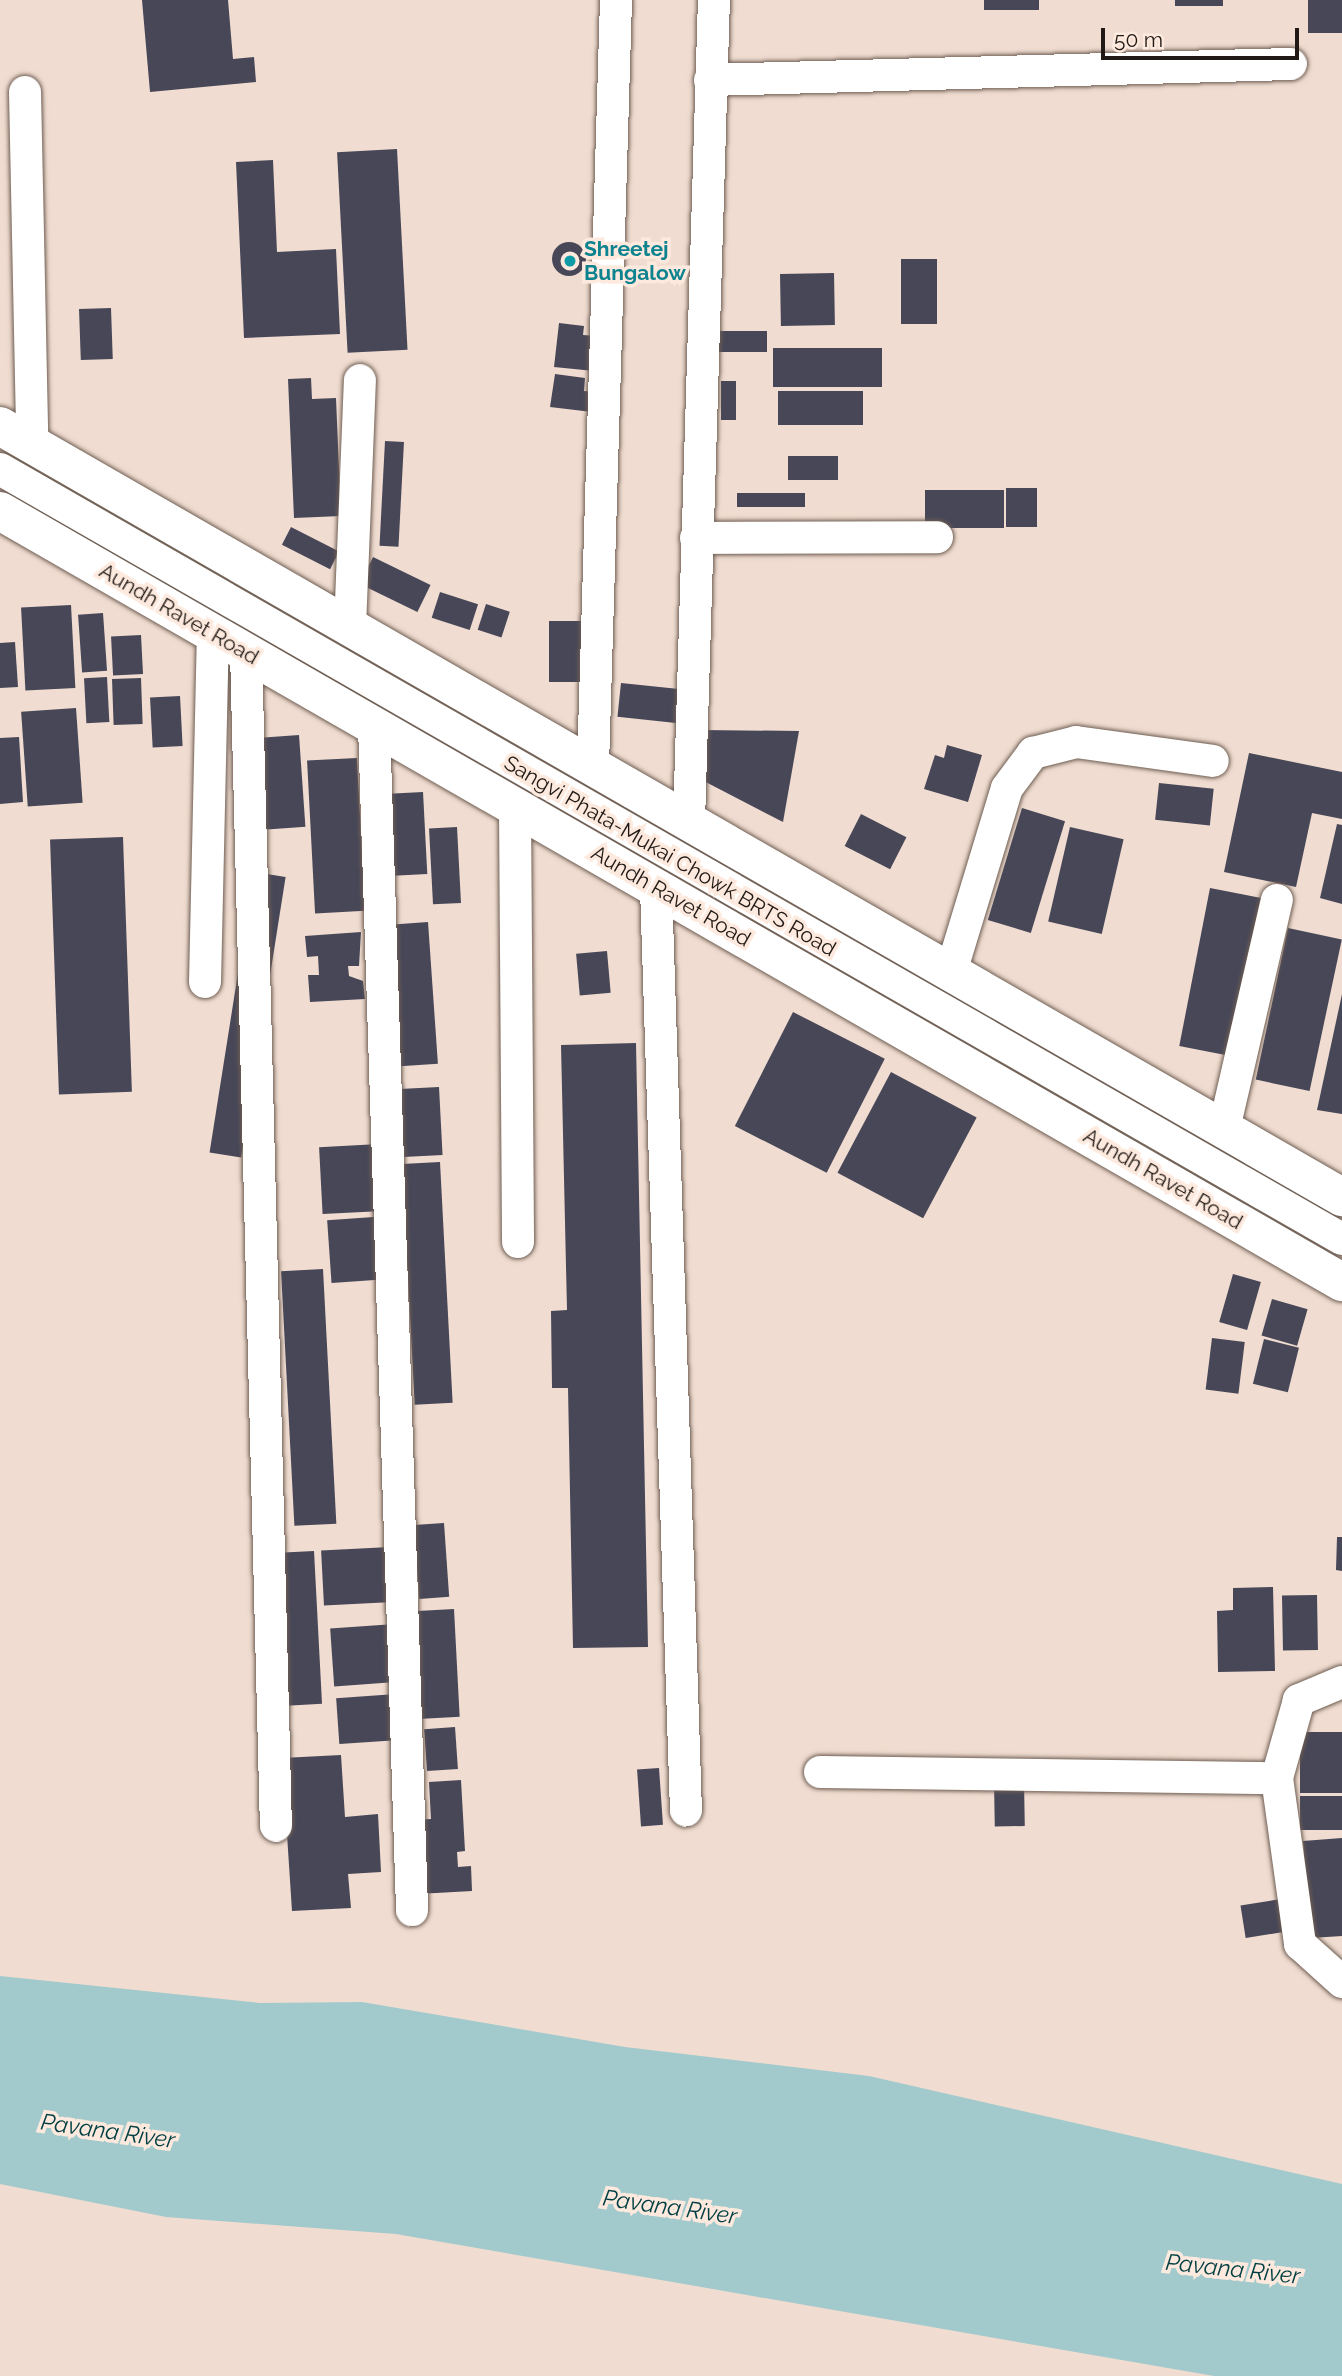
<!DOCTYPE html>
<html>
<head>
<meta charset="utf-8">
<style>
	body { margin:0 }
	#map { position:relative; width:1342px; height:2376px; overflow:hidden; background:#f0dcd0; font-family:Raleway,sans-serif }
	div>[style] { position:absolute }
	.water>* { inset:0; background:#a2cacd }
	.building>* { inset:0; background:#474758; transform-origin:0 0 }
	.round { border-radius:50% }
	.roads { filter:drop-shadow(0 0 2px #6e5d52) drop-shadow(0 0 2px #6e5d52) }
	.minor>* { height:32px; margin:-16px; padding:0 16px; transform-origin:16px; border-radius:16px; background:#fff }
	.major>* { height:38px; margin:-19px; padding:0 19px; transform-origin:19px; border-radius:19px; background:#fff }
	.dots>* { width:19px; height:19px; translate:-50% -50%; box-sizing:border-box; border:4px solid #fde9dd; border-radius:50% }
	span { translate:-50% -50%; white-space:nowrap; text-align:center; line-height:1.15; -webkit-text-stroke:7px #fde9dd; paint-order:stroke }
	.culture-label { font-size:21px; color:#0d838f; font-weight:700 }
	.left { translate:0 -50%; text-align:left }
	.street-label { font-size:21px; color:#201915 }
	.water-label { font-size:23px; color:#003f43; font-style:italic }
	.scale { position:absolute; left:1101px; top:28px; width:198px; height:32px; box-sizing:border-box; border:4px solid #201915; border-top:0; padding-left:9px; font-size:21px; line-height:24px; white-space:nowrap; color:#201915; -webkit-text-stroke:5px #fde9dd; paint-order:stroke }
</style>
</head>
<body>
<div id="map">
	<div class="water">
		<div style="clip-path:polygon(0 1976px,260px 2003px,362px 2002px,625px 2047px,869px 2076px,1342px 2184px,1342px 2376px,1214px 2376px,396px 2234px,166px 2217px,0 2184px)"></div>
	</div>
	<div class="building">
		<div style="clip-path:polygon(142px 0,228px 0,233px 59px,254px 57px,256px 82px,150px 92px)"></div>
		<div style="left:984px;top:0;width:55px;height:10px"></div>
		<div style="left:1175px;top:0;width:48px;height:6px"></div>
		<div style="left:1308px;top:0;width:34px;height:33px"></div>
		<div style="left:397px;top:149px;width:201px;height:60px;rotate:87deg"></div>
		<div style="clip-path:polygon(273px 160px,277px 252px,336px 249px,340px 334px,244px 338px,236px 162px)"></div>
		<div class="round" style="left:552px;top:242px;width:34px;height:34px"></div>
		<div style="left:901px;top:259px;width:36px;height:65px"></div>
		<div style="left:834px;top:273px;width:52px;height:54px;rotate:89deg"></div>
		<div style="left:111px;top:308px;width:51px;height:32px;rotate:88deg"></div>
		<div style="clip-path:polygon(559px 323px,584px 326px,583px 335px,597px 336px,594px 371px,554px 367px)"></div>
		<div style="left:767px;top:331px;width:21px;height:52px;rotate:90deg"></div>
		<div style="left:882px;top:348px;width:39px;height:109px;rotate:90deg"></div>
		<div style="clip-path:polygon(555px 374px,585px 378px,584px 391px,594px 392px,592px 412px,550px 407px)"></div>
		<div style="clip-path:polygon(311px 378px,312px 399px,336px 398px,341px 516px,294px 518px,288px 379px)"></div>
		<div style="left:721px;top:381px;width:15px;height:39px"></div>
		<div style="left:863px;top:391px;width:34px;height:85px;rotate:90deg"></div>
		<div style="left:385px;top:441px;width:19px;height:105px;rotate:3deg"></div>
		<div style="left:838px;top:456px;width:24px;height:50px;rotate:90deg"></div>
		<div style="left:1037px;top:488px;width:39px;height:31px;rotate:90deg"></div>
		<div style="left:1004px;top:490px;width:38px;height:79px;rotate:90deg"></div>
		<div style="left:805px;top:493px;width:14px;height:68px;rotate:90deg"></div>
		<div style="left:291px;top:527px;width:54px;height:20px;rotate:27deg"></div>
		<div style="left:373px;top:557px;width:64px;height:30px;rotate:26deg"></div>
		<div style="left:440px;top:592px;width:40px;height:27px;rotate:18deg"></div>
		<div style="left:486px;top:604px;width:25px;height:27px;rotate:18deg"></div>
		<div style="left:71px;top:605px;width:83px;height:50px;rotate:87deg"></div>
		<div style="left:103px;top:613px;width:58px;height:25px;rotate:86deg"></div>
		<div style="left:595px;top:621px;width:61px;height:46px;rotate:90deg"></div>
		<div style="left:141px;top:635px;width:39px;height:30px;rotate:87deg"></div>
		<div style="clip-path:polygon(15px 642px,18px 687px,0 688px,0 643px)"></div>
		<div style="left:107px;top:677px;width:45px;height:23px;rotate:87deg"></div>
		<div style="left:141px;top:678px;width:46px;height:29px;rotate:88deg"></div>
		<div style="left:621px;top:683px;width:68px;height:34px;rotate:6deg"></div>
		<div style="left:180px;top:696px;width:50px;height:30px;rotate:87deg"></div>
		<div style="left:76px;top:708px;width:95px;height:55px;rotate:86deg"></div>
		<div style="clip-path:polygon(701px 730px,799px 731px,783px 822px,698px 778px)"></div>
		<div style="left:299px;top:735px;width:92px;height:49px;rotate:86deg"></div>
		<div style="clip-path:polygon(19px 737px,23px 802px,0 804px,0 738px)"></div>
		<div style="clip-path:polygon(947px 745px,982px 755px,968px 802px,924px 789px,935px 755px,944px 758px)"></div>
		<div style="clip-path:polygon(1249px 753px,1342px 772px,1342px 819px,1312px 813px,1296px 887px,1224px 872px)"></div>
		<div style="left:357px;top:758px;width:153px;height:50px;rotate:87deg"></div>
		<div style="left:1159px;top:783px;width:55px;height:37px;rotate:6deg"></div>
		<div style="left:423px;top:792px;width:82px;height:39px;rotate:87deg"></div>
		<div style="left:1022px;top:808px;width:45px;height:117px;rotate:17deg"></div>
		<div style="left:861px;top:814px;width:51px;height:36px;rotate:27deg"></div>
		<div style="clip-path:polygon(1337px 824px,1342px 825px,1342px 904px,1320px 898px)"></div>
		<div style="left:457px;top:827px;width:76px;height:28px;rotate:87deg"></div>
		<div style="left:1070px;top:827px;width:55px;height:97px;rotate:13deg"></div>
		<div style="left:123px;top:837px;width:255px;height:73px;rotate:88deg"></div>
		<div style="left:254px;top:872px;width:32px;height:284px;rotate:9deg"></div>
		<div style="left:1210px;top:888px;width:60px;height:161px;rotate:11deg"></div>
		<div style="left:428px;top:922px;width:142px;height:38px;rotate:86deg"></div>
		<div style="left:1288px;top:928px;width:55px;height:155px;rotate:12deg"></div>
		<div style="clip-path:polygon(361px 932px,359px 966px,348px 966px,349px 976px,363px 981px,365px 999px,310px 1002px,308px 975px,319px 975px,318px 956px,307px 957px,305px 936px)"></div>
		<div style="left:607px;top:951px;width:42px;height:31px;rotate:85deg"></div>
		<div style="clip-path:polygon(1342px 994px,1342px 1114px,1317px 1110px)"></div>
		<div style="left:793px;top:1012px;width:103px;height:128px;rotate:27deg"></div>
		<div style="clip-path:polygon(636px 1043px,648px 1647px,573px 1648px,568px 1388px,552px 1388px,551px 1311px,567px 1310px,561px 1045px)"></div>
		<div style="left:891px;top:1072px;width:97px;height:114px;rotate:28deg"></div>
		<div style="left:439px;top:1087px;width:68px;height:49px;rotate:87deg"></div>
		<div style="left:379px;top:1144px;width:67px;height:60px;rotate:87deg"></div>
		<div style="left:440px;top:1162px;width:241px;height:38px;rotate:87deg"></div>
		<div style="left:388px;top:1216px;width:63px;height:61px;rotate:86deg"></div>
		<div style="left:323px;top:1269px;width:255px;height:42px;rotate:87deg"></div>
		<div style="left:1233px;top:1274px;width:29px;height:50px;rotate:16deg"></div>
		<div style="left:1272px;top:1299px;width:37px;height:38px;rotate:16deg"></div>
		<div style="left:1212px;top:1338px;width:33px;height:52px;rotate:7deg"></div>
		<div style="left:1264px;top:1339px;width:36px;height:46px;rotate:14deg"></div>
		<div style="left:444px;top:1523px;width:74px;height:30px;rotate:86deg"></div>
		<div style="clip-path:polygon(1337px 1537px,1342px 1537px,1342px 1571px,1336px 1570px)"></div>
		<div style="left:390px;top:1547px;width:55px;height:69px;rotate:87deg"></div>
		<div style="left:314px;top:1551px;width:153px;height:40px;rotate:87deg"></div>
		<div style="clip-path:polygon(1273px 1587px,1275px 1671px,1218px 1672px,1217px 1611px,1233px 1610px,1233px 1588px)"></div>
		<div style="left:1317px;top:1595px;width:55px;height:35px;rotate:89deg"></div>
		<div style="left:454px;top:1609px;width:108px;height:41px;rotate:87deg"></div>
		<div style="left:395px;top:1624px;width:58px;height:65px;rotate:86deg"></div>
		<div style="left:396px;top:1694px;width:46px;height:60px;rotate:86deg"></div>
		<div style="left:455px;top:1727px;width:42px;height:31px;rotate:86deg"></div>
		<div style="left:1342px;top:1732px;width:61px;height:42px;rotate:90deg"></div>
		<div style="clip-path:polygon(341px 1755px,345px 1817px,378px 1814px,381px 1872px,348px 1874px,351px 1908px,292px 1911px,282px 1758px)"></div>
		<div style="left:659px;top:1768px;width:57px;height:22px;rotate:86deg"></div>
		<div style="clip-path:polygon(461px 1780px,465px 1851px,457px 1852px,458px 1867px,471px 1866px,472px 1891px,418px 1894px,413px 1820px,431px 1819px,429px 1782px)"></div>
		<div style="left:1024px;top:1781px;width:45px;height:30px;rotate:89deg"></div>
		<div style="left:1342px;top:1796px;width:34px;height:42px;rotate:90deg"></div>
		<div style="clip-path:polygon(1342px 1838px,1342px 1936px,1311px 1938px,1303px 1841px)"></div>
		<div style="left:1281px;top:1899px;width:33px;height:41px;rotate:81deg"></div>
	</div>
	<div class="roads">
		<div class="minor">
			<div style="left:710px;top:80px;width:581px;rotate:-1.58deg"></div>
			<div style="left:25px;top:92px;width:348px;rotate:88.8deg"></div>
			<div style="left:0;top:469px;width:1547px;rotate:29.85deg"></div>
			<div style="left:696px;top:538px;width:241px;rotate:-0.2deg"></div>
			<div style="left:350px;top:627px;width:247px;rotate:-87.7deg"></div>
			<div style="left:246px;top:652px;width:1174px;rotate:88.54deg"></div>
			<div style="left:374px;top:726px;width:1185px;rotate:88.16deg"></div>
			<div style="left:593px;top:766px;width:766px;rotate:-88.28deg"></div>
			<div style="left:515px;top:807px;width:435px;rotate:89.6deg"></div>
			<div style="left:689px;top:821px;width:821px;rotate:-88.26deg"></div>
			<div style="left:656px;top:888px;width:923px;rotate:88.14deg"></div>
			<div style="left:951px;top:972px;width:192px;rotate:-73.1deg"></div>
			<div style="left:1007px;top:788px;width:44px;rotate:-53.4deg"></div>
			<div style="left:1033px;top:753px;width:44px;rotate:-14.3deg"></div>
			<div style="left:1076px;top:742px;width:138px;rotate:7.9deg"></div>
			<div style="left:205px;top:982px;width:349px;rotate:-88.7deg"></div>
			<div style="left:1224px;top:1129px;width:235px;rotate:-77deg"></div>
			<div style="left:1342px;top:1682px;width:47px;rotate:157.3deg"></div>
			<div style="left:1299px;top:1700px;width:81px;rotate:105.8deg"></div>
			<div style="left:1277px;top:1778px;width:168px;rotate:82.1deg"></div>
			<div style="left:1300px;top:1944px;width:57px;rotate:42.1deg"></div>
			<div style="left:820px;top:1772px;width:457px;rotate:0.8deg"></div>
		</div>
		<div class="major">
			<div style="left:0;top:426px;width:1548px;rotate:29.88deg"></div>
			<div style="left:0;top:511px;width:1548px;rotate:29.88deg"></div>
		</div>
	</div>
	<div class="dots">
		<div style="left:570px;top:261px;background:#0f9aa8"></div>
	</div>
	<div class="culture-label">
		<span class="left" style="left:584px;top:261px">Shreetej<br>Bungalow</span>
	</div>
	<div class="street-label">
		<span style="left:179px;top:614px;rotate:30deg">Aundh Ravet Road</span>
		<span style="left:670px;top:856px;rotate:30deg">Sangvi Phata-Mukai Chowk BRTS Road</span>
		<span style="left:671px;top:896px;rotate:30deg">Aundh Ravet Road</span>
		<span style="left:1163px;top:1179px;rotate:30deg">Aundh Ravet Road</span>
	</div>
	<div class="water-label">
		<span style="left:108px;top:2131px;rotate:8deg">Pavana River</span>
		<span style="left:670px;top:2207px;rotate:8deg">Pavana River</span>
		<span style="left:1233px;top:2269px;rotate:6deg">Pavana River</span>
	</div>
	<div class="scale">50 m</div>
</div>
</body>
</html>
